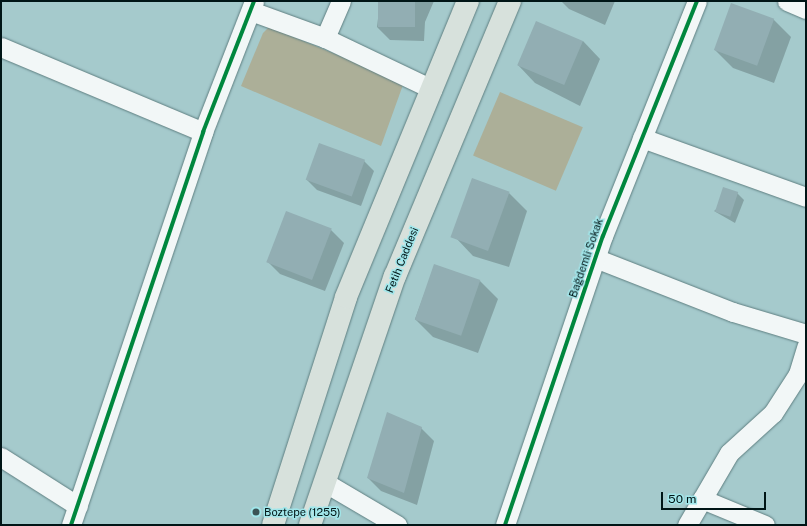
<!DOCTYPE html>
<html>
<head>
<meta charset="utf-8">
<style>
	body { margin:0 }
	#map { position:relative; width:807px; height:526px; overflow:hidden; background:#a5cacc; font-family:"Public Sans",sans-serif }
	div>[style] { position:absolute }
	.green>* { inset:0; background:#acaf98; transform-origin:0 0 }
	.shadow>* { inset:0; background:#0003 }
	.building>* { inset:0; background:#92aeb3; transform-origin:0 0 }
	.roads { filter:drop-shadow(0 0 1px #5e7e80) drop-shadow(0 0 1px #5e7e80) }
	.minor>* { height:19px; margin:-9.5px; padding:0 9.5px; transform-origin:9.5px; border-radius:9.5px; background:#f2f7f7 }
	.major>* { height:22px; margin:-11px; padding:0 11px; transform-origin:11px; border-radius:11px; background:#d7e1dc }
	.cycleway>* { height:4px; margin:-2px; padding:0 2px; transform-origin:2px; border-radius:2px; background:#00873e }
	.dots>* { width:11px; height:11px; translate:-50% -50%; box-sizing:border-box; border:2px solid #a1e6ea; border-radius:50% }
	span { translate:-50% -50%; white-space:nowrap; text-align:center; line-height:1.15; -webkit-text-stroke:3px #a1e6ea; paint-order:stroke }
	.street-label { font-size:11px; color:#001516 }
	.poi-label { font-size:11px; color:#001516 }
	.left { translate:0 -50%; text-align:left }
	.frame { position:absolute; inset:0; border:2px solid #001516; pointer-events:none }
	.scale { position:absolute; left:661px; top:492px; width:105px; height:18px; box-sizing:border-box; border:2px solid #001516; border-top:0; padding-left:5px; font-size:12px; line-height:14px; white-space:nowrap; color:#001516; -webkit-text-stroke:3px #a1e6ea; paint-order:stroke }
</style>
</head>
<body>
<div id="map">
	<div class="green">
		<div style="clip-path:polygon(269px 27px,404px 82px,381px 146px,241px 86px,263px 33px)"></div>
		<div style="left:500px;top:92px;width:90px;height:69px;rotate:23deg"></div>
	</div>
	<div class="shadow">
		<div style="clip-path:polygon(380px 1px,434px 1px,425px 22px,424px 41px,390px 40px,377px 27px)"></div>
		<div style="clip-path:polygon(561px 1px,615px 1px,605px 25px,569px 9px)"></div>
		<div style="clip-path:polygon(773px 19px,791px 37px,774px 83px,733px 68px,715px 50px)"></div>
		<div style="clip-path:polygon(583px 41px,600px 59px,580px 106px,535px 83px,518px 65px)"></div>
		<div style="clip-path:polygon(364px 161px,374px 171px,361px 206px,317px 190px,307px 180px)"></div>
		<div style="clip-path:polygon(509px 193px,527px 211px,509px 267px,473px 256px,456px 238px)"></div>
		<div style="clip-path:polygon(737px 193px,744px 200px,735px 223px,714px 211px)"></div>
		<div style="clip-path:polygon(331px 230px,344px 243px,325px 291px,280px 274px,267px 261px)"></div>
		<div style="clip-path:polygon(435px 265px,480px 281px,498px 299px,478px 353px,433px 337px,415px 319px)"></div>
		<div style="clip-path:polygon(421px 428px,434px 441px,417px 505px,381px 491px,368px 478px)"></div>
	</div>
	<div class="building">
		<div style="left:378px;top:1px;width:37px;height:26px"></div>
		<div style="left:731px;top:3px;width:46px;height:50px;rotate:20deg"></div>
		<div style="left:536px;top:21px;width:51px;height:48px;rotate:23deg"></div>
		<div style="left:319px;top:143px;width:49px;height:39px;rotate:20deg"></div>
		<div style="left:472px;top:178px;width:40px;height:63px;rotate:20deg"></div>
		<div style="left:723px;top:187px;width:16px;height:26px;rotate:18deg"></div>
		<div style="left:286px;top:211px;width:49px;height:55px;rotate:21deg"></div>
		<div style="left:434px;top:264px;width:49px;height:59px;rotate:19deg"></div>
		<div style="clip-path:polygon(387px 412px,422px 427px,404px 493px,367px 478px)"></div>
	</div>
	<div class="roads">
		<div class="minor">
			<div style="left:787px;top:1px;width:21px;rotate:23deg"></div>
			<div style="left:251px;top:11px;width:79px;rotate:20deg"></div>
			<div style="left:325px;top:38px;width:119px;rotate:25.5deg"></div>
			<div style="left:325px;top:38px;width:40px;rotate:-66.6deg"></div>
			<div style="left:1px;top:47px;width:219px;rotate:22.8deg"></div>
			<div style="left:642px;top:138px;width:174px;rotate:19.8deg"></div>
			<div style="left:595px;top:258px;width:148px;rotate:21.4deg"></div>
			<div style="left:733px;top:312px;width:76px;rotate:16.8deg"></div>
			<div style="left:1px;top:457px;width:91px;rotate:32.5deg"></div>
			<div style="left:324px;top:482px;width:85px;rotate:30.5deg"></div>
			<div style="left:702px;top:499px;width:68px;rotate:22.4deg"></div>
			<div style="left:71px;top:525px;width:415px;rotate:-71.4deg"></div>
			<div style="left:203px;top:132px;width:141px;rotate:-68.7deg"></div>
			<div style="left:505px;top:525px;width:305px;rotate:-71.3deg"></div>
			<div style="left:603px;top:236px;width:253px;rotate:-68.2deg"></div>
			<div style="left:687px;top:525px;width:83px;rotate:-59.7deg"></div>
			<div style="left:729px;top:453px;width:59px;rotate:-42.3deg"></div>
			<div style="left:773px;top:413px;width:46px;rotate:-57.3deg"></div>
			<div style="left:798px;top:374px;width:28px;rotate:-73deg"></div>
		</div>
		<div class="major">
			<div style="left:273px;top:525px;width:239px;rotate:-72.2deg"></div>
			<div style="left:346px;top:297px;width:320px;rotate:-67.6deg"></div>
			<div style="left:310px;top:525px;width:263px;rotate:-71.2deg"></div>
			<div style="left:395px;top:276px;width:298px;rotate:-67.3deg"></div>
		</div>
	</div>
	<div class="cycleway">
		<div style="left:71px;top:525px;width:415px;rotate:-71.4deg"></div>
		<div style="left:203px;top:132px;width:141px;rotate:-68.7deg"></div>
		<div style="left:505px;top:525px;width:305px;rotate:-71.3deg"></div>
		<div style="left:603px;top:236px;width:253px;rotate:-68.2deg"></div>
	</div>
	<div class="dots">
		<div style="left:256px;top:512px;background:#3a5456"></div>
	</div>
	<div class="street-label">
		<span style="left:586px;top:258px;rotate:-71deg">Bağdemli Sokak</span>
		<span style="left:402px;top:260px;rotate:-68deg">Fetih Caddesi</span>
	</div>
	<div class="poi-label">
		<span class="left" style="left:264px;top:512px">Boztepe (1255)</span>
	</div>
	<div class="frame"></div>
	<div class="scale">50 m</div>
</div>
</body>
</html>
